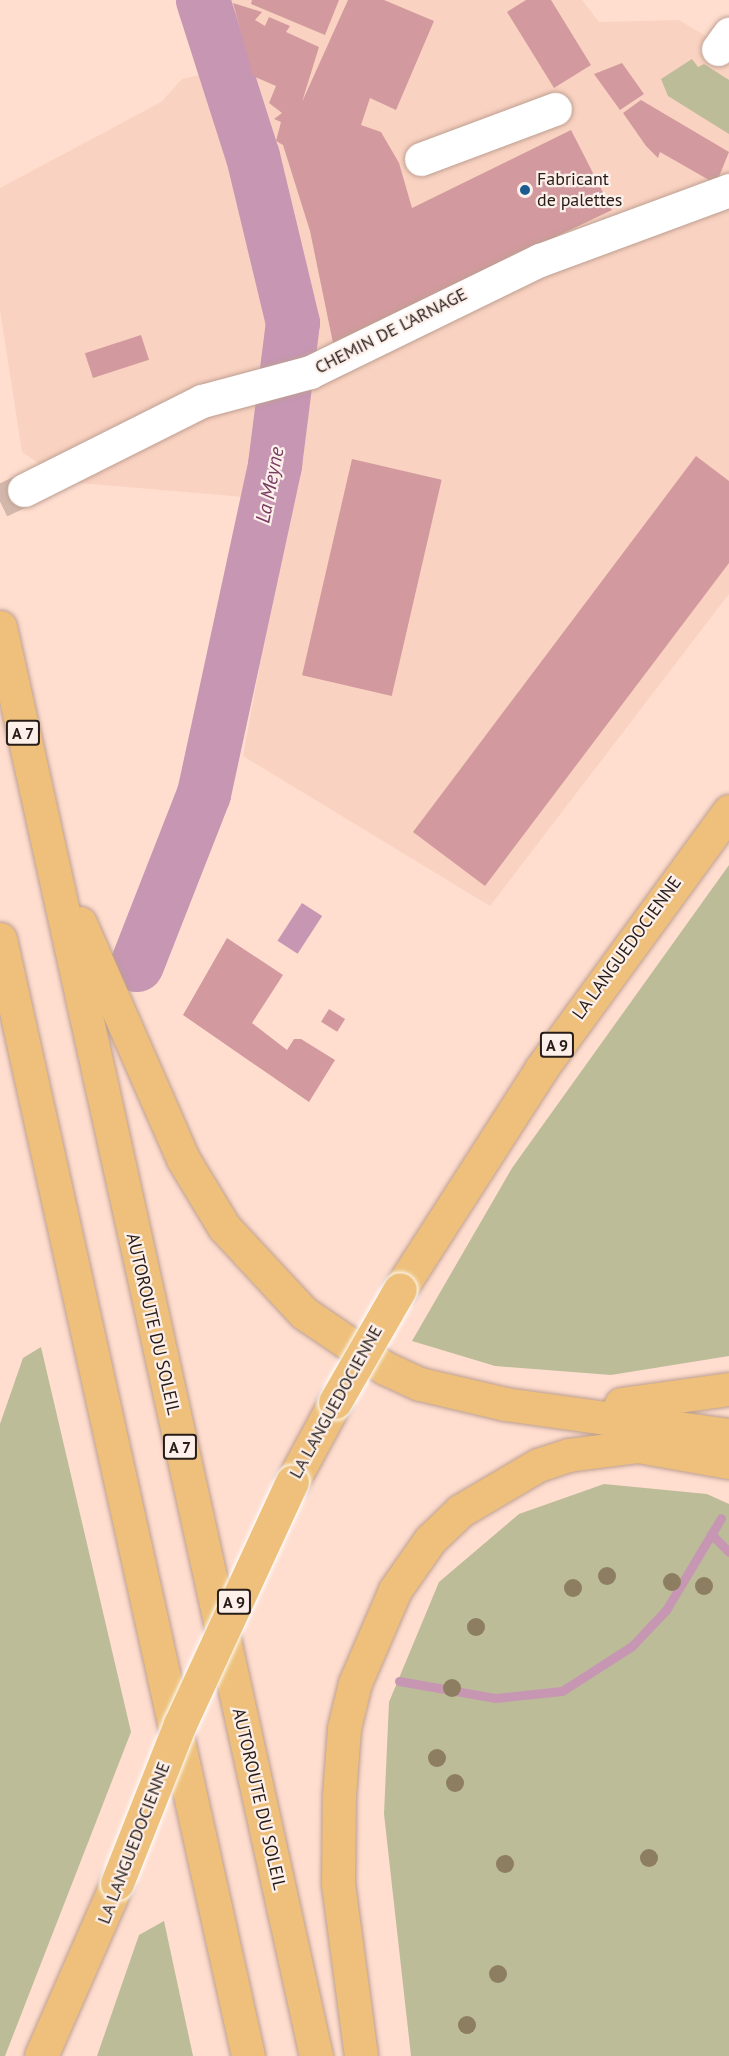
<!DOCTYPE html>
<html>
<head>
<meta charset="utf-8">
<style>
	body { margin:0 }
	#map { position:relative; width:729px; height:2056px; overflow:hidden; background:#ffded0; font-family:"PT Sans",sans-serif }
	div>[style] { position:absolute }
	.built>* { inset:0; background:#fad2c1 }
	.green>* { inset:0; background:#bcbc98 }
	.water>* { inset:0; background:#c696b3; transform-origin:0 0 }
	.stream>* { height:9px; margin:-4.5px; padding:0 4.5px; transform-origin:4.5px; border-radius:4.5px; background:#c696b3 }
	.river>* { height:54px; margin:-27px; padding:0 27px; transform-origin:27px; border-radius:27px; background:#c696b3 }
	.building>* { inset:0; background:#d29a9e; transform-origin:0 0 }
	.minor-tunnel>* { height:33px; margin-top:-16.5px; transform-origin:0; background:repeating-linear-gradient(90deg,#d4b7ab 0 33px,transparent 0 49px) }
	.roads { filter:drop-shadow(0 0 2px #bd9f91) drop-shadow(0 0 2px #bd9f91) }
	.minor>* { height:33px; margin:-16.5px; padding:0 16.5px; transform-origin:16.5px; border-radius:16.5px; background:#fff }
	.highway>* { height:33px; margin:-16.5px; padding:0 16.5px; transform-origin:16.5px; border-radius:16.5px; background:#eec07b }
	.bridges { filter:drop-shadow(0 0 2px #fff) drop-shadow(0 0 2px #fff) }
	.highway-bridge>* { height:33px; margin:-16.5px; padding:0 16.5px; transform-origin:16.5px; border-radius:16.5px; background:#eec07b }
	.trees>* { width:18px; height:18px; margin:-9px; border-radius:50%; background:#8e7e61 }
	.dots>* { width:16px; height:16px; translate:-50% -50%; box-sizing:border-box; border:3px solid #fdf0eb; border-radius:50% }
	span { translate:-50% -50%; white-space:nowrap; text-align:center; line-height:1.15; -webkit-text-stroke:4.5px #fdf0eb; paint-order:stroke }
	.shield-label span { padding:2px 4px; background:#fdf0eb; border:2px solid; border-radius:4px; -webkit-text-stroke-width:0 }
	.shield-label { font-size:16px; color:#271c17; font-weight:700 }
	.poi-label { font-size:18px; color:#271c17 }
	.left { translate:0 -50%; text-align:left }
	.street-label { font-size:18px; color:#271c17 }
	.water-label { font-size:20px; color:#783c63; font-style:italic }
</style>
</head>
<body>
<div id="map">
	<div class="built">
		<div style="clip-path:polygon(215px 0,582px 0,599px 22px,679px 20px,729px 50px,729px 594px,490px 906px,243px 756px,290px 501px,67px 482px,22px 452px,0 310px,0 188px,161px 102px,182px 79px,232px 68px)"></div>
	</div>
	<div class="green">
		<div style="clip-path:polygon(692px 59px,698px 67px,704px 64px,729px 80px,729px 134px,668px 96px,661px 79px)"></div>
		<div style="clip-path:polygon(729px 865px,729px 1356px,611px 1375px,495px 1366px,412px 1341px,512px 1168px)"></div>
		<div style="clip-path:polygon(41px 1347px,131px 1732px,5px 2056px,0 2056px,0 1424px,23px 1358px)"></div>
		<div style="clip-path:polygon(604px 1484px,707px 1494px,729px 1504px,729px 2056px,411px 2056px,384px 1814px,389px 1702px,439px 1582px,519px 1514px)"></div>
		<div style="clip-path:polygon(164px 1921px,193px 2056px,97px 2056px,139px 1935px)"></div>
	</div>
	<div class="water">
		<div style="left:302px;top:903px;width:24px;height:45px;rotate:33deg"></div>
	</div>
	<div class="stream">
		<div style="left:711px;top:1534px;width:25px;rotate:45deg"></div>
		<div style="left:399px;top:1681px;width:97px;rotate:10deg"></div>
		<div style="left:495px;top:1698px;width:67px;rotate:-6deg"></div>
		<div style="left:562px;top:1691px;width:83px;rotate:-32.7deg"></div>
		<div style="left:632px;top:1646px;width:50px;rotate:-46.6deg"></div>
		<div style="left:666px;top:1610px;width:107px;rotate:-59.1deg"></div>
	</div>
	<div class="river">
		<div style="left:137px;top:965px;width:184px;rotate:-68.6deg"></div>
		<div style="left:204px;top:794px;width:337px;rotate:-77.8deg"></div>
		<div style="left:275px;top:465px;width:143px;rotate:-82.8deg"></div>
		<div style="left:293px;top:323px;width:171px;rotate:-103.5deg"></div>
		<div style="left:253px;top:157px;width:165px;rotate:-107.7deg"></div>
	</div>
	<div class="building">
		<div style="clip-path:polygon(252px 0,339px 0,325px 35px,251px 4px)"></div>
		<div style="clip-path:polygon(348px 0,384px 0,434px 21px,396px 110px,370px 98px,361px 125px,381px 132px,399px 163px,412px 208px,571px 130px,612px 210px,333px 343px,310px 231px,283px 145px,276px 141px,281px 122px,274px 119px,282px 113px,269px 103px,276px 86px,253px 76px,233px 3px,262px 12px,255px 20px,265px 26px,269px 17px,290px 26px,286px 32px,319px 47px,302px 102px)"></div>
		<div style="clip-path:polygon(526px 0,551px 0,591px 65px,554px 88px,507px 12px)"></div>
		<div style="clip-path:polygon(622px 63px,644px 94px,620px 110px,594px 74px)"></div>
		<div style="clip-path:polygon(641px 100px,729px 152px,716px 184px,660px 152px,658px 158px,646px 146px,623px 113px)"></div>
		<div style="left:141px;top:335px;width:26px;height:59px;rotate:72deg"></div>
		<div style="clip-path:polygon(696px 456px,729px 481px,729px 563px,485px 886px,413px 832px)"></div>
		<div style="left:352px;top:459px;width:92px;height:222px;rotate:13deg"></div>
		<div style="clip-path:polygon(227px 938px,283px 975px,252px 1023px,287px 1050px,294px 1039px,301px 1039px,335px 1060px,309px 1102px,183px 1015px)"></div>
		<div style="left:329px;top:1009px;width:19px;height:15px;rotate:32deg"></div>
	</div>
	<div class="minor-tunnel">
		<div style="left:0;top:501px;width:26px;rotate:-25deg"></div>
	</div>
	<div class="roads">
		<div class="minor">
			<div style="left:718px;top:49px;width:19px;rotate:-54deg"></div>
			<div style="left:421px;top:159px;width:143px;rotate:-20.5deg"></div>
			<div style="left:24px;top:490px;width:199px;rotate:-26.6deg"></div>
			<div style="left:202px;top:401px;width:112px;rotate:-15deg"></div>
			<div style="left:310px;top:372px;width:256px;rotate:-26deg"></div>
			<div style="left:540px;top:260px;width:202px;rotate:-20.3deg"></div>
		</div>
		<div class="highway">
			<div style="left:0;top:627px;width:1464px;rotate:77.53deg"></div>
			<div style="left:80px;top:923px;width:257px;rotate:66.4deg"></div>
			<div style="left:183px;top:1159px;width:79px;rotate:58.9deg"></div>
			<div style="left:224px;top:1227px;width:117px;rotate:47.1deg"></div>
			<div style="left:304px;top:1313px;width:98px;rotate:34.2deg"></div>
			<div style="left:385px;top:1368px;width:38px;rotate:25deg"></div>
			<div style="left:420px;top:1384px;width:87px;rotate:13.2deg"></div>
			<div style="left:505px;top:1404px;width:226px;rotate:7.9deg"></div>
			<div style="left:0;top:939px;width:1144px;rotate:77.48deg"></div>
			<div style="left:400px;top:1289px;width:261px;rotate:-57.3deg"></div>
			<div style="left:541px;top:1069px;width:319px;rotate:-53.9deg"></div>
			<div style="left:621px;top:1404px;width:109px;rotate:-7.9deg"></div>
			<div style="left:292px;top:1482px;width:91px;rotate:-61.7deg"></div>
			<div style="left:41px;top:2056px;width:189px;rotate:-66.3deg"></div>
			<div style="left:361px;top:2056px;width:174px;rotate:-97.6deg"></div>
			<div style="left:338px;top:1884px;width:89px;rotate:-89.4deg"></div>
			<div style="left:339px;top:1795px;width:67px;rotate:-85.7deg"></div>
			<div style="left:344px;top:1728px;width:46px;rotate:-76.3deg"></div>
			<div style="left:355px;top:1683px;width:101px;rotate:-66.7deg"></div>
			<div style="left:395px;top:1590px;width:61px;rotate:-55deg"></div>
			<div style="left:430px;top:1540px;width:42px;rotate:-44deg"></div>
			<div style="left:460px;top:1511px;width:91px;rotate:-30.5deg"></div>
			<div style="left:538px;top:1465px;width:32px;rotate:-18deg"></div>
			<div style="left:568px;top:1455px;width:71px;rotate:-7.3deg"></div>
			<div style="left:638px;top:1446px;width:92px;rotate:10deg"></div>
		</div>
	</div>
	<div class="bridges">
		<div class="highway-bridge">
			<div style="left:335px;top:1402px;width:130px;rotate:-60.1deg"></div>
			<div style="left:117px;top:1883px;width:171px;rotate:-68.4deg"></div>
			<div style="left:180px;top:1724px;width:267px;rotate:-65.2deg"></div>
		</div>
	</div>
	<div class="trees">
		<div style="left:607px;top:1576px"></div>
		<div style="left:672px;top:1582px"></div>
		<div style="left:704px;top:1586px"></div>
		<div style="left:573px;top:1588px"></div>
		<div style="left:476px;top:1627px"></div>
		<div style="left:452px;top:1688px"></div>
		<div style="left:437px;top:1758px"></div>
		<div style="left:455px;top:1783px"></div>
		<div style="left:649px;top:1858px"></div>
		<div style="left:505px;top:1864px"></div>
		<div style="left:498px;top:1974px"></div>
		<div style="left:467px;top:2025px"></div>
	</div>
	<div class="dots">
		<div style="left:525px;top:190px;background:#1a5b91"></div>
	</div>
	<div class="shield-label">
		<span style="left:23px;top:733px">A 7</span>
		<span style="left:557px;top:1045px">A 9</span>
		<span style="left:180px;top:1447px">A 7</span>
		<span style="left:234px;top:1602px">A 9</span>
	</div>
	<div class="poi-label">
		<span class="left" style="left:537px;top:190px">Fabricant<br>de palettes</span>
	</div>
	<div class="street-label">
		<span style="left:391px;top:331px;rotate:-27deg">CHEMIN DE L'ARNAGE</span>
		<span style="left:627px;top:948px;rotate:-54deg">LA LANGUEDOCIENNE</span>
		<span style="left:153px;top:1324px;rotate:77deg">AUTOROUTE DU SOLEIL</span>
		<span style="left:336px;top:1402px;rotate:-61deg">LA LANGUEDOCIENNE</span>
		<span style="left:259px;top:1799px;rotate:77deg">AUTOROUTE DU SOLEIL</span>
		<span style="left:134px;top:1843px;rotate:-69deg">LA LANGUEDOCIENNE</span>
	</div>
	<div class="water-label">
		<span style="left:270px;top:485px;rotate:-79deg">La Meyne</span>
	</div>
</div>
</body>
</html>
